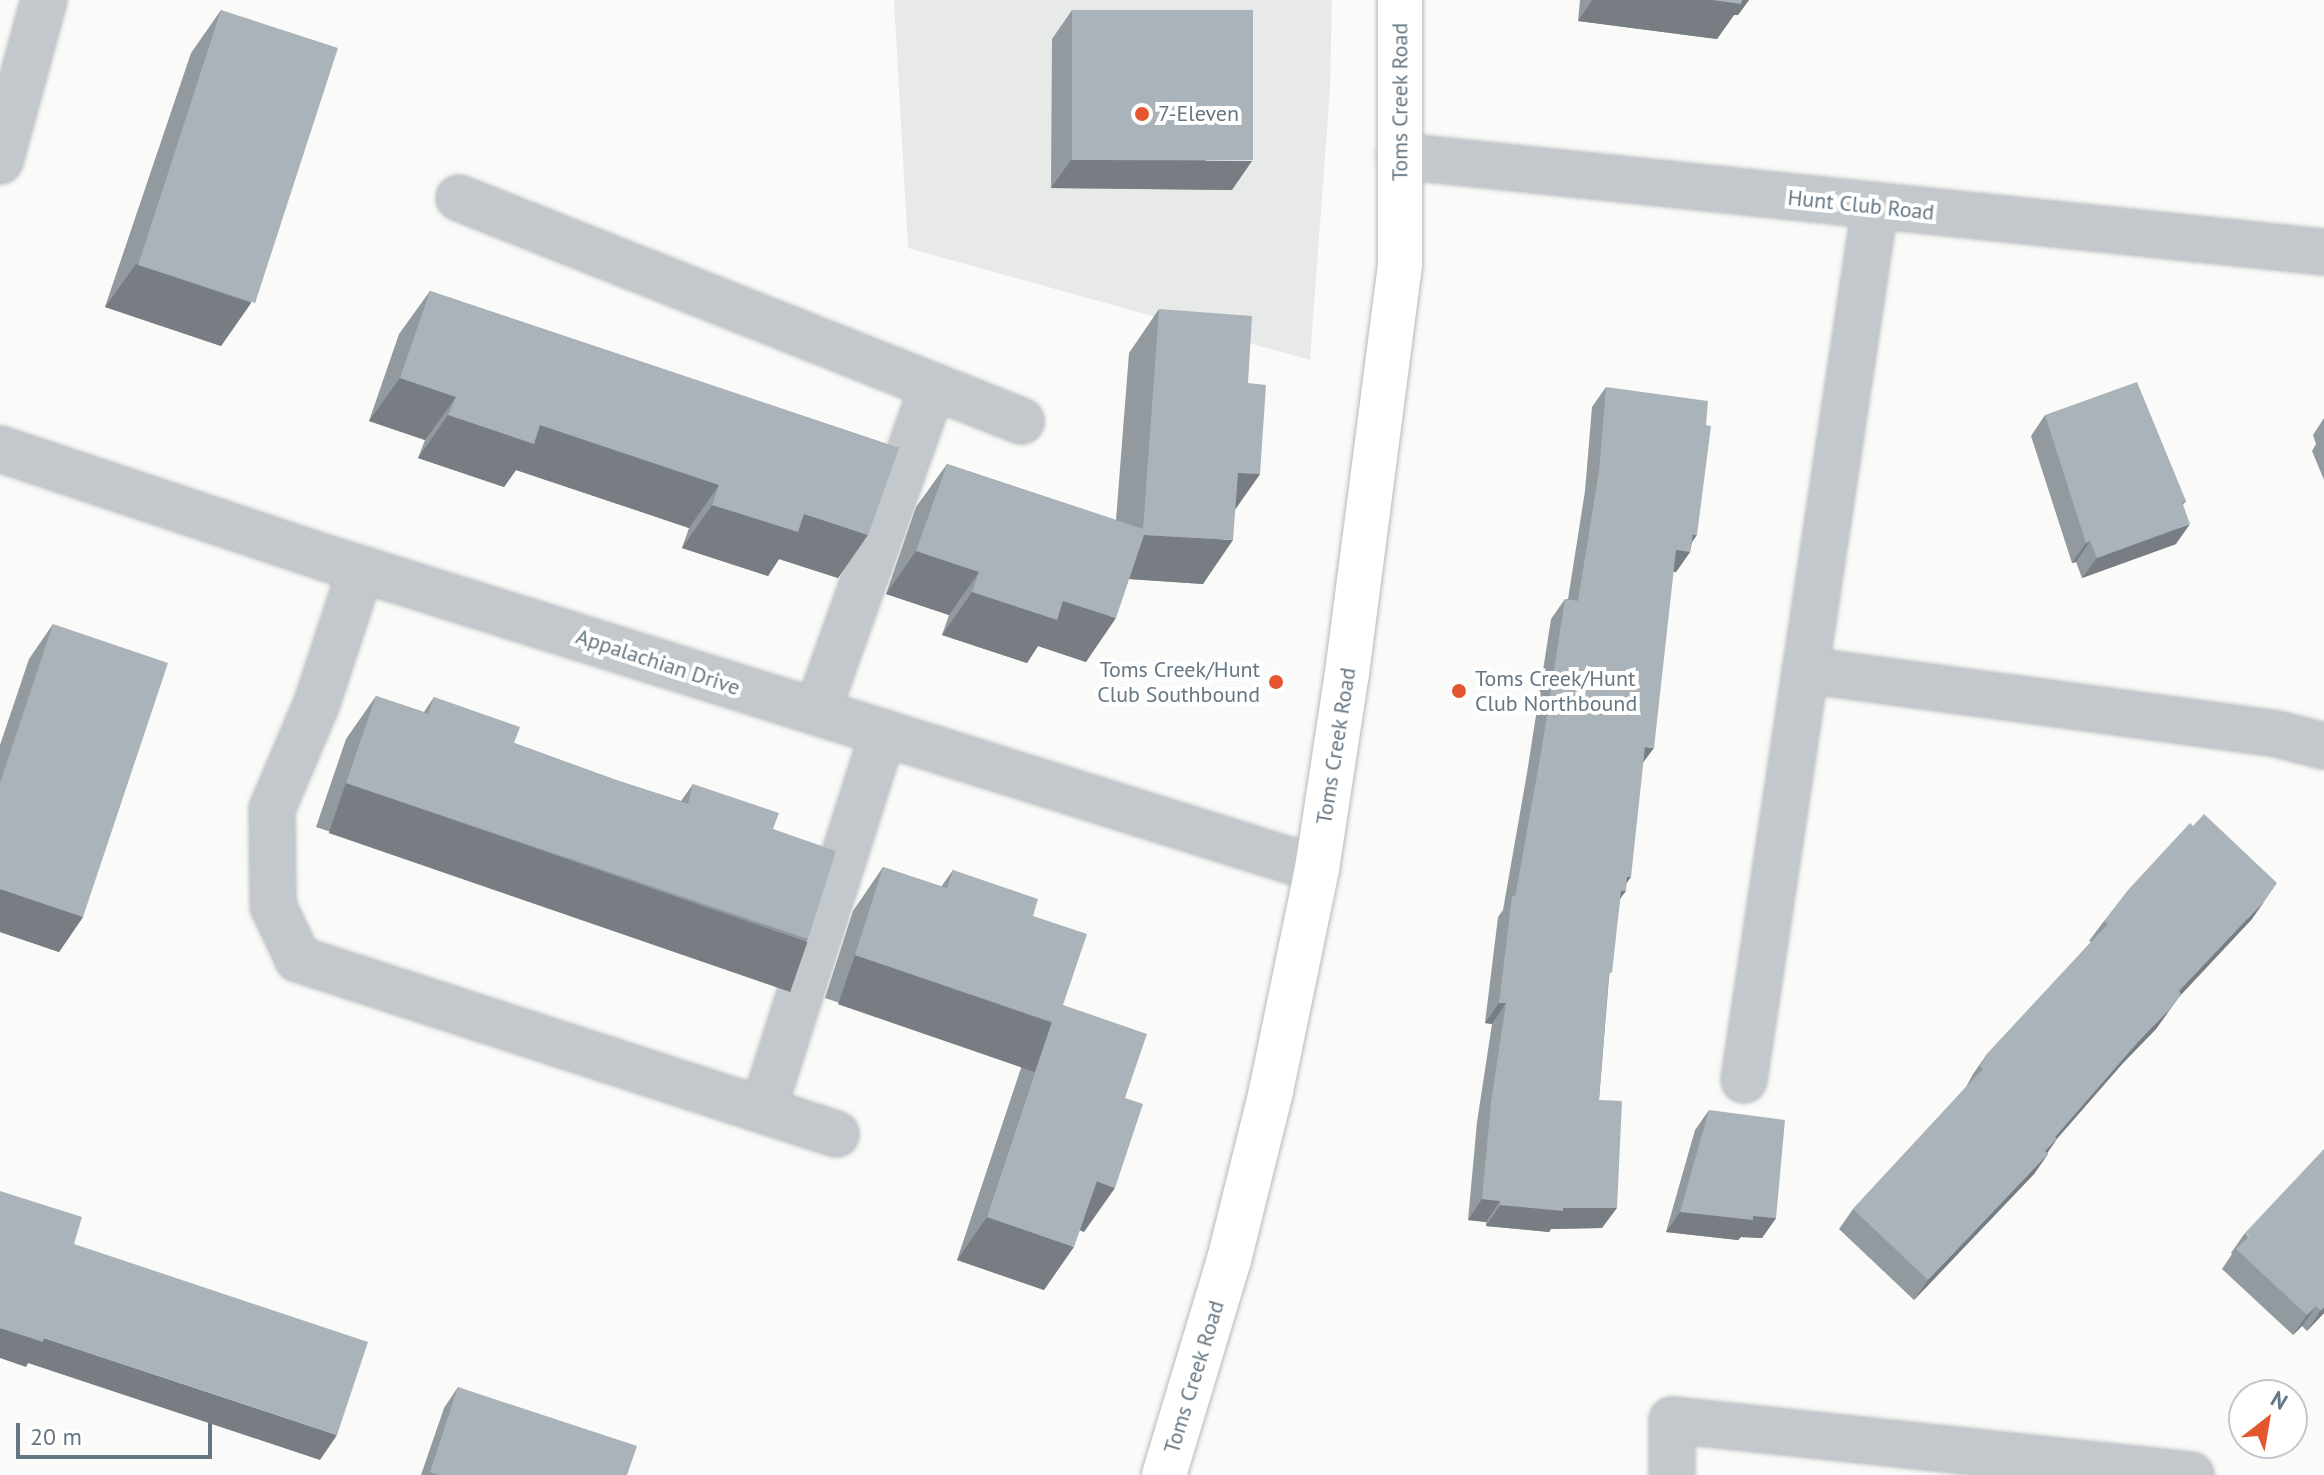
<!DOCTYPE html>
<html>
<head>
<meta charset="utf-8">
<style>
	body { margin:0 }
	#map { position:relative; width:2324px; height:1475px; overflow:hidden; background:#fafaf8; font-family:"PT Sans",sans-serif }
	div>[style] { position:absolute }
	.built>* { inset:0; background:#e8e9e9 }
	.roads { filter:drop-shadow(0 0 2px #b5babe) drop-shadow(0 0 2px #b5babe) }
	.minor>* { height:44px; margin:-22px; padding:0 22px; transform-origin:22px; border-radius:22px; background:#c3c8cc }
	.major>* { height:44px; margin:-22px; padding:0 22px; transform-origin:22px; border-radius:22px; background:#fff }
	.wall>* { inset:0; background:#929a9f }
	.shaded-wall>* { inset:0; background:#777d82; transform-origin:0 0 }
	.building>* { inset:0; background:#aab3b9; transform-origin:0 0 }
	.dots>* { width:22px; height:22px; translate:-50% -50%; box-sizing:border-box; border:4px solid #fff; border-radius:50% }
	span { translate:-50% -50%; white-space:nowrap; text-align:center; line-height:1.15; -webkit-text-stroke:8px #fff; paint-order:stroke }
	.street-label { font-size:22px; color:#657683 }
	.poi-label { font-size:22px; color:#657683 }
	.left { translate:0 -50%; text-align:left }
	.right { translate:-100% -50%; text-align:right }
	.north { position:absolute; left:2228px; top:1379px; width:80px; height:80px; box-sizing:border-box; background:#fff; border:2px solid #c1c8cd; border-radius:50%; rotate:31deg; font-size:22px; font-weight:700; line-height:32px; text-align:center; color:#657683 }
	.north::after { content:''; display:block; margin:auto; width:28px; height:36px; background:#e4572e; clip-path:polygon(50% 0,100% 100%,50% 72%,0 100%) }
	.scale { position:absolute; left:16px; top:1423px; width:196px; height:36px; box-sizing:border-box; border:4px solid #657683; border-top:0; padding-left:10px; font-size:24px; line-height:28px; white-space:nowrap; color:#657683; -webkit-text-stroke:6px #fff; paint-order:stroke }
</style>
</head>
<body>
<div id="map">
	<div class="built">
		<div style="clip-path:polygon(894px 0,1332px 0,1330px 89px,1310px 360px,908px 248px)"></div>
	</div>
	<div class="roads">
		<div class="minor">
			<div style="left:1399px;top:156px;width:930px;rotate:5.93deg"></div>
			<div style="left:0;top:161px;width:167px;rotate:-74.7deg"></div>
			<div style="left:459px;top:198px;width:605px;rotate:21.64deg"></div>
			<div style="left:0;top:449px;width:344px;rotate:18.5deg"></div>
			<div style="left:326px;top:558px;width:1039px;rotate:17.42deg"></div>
			<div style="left:361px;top:569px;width:141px;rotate:108.2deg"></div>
			<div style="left:317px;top:703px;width:115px;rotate:113deg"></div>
			<div style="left:272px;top:809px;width:97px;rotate:89.4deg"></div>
			<div style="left:273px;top:906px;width:59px;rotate:64.7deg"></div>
			<div style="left:298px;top:959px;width:566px;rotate:18.02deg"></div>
			<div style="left:1805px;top:670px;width:476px;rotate:7.7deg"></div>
			<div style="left:2277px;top:734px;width:49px;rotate:14.3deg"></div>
			<div style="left:817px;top:712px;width:346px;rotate:-70.4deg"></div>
			<div style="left:1744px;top:1080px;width:883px;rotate:-81.47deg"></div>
			<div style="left:763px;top:1110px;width:396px;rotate:-72.3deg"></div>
			<div style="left:1672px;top:1475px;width:55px;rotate:-90deg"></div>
			<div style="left:1672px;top:1420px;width:522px;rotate:6.05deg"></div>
		</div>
		<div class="major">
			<div style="left:1164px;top:1475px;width:225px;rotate:-73.2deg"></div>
			<div style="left:1229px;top:1260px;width:174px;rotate:-76deg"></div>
			<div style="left:1271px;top:1091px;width:227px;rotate:-78.3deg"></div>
			<div style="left:1317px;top:869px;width:198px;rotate:-81.3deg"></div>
			<div style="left:1347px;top:673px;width:412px;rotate:-82.6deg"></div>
			<div style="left:1400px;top:264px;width:264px;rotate:-90deg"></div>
		</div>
	</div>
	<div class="wall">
		<div style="clip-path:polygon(1580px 0,1749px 0,1738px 15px,1734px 15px,1717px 39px,1578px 21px)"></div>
		<div style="clip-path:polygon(221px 10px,251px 303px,221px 346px,105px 307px,191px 53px)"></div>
		<div style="clip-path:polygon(1072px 10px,1232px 190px,1051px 188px,1052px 39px)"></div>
		<div style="clip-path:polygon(430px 291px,899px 448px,838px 578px,779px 559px,768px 576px,682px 548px,689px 528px,516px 470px,504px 487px,418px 458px,425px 440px,369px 421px,399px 334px)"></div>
		<div style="clip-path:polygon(1159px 309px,1248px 383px,1260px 474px,1235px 509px,1203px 584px,1129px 579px,1086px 662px,1038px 646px,1027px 663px,942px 635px,949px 615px,886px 594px,916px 507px,947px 464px,1116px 520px,1129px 353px)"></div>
		<div style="clip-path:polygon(1606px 387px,1692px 543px,1690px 552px,1676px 572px,1673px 572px,1643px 762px,1626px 884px,1620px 900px,1609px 978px,1599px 1100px,1602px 1228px,1551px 1229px,1549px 1232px,1486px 1226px,1486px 1222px,1468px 1220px,1477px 1122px,1492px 1024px,1485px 1023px,1498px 917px,1503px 910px,1527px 773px,1551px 619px,1565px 599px,1568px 599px,1585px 491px,1592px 407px)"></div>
		<div style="clip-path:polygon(2045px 415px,2186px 501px,2183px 505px,2176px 544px,2082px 578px,2076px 562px,2072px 563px,2031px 436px)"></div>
		<div style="clip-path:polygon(2324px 418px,2324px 480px,2312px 451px,2316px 444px,2313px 435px)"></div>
		<div style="clip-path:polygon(53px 624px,83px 917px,59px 952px,0 932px,0 745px,29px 659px)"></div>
		<div style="clip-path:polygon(376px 696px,424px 712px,434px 697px,514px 743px,616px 780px,681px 801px,693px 784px,773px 829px,808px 939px,777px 982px,316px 827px,346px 739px)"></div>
		<div style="clip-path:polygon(883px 867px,941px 887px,953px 870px,1033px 916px,1063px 1005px,1125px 1098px,1084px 1232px,1080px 1230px,1044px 1290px,957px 1260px,1022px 1065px,825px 998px,853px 911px)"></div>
		<div style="clip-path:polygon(2252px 919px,2181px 994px,2156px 1029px,2123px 1063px,2057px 1139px,2047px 1153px,2048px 1154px,2034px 1174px,1914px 1300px,1839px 1229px,1853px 1209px,1966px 1087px,1973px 1074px,1987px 1054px,2091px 942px,2089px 941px,2104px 921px)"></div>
		<div style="clip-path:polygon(1709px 1110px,1776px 1218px,1762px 1238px,1741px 1237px,1738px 1240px,1666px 1232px,1695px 1130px)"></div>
		<div style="clip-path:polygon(2245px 1233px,2324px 1313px,2307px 1331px,2302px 1326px,2293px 1335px,2222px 1269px,2232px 1254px,2231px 1253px)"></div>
		<div style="clip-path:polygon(458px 1387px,627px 1475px,421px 1475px,444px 1408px)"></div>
	</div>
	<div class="shaded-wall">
		<div style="clip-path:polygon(1592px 0,1749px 0,1738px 15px,1734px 15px,1717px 39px,1578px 21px)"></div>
		<div style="clip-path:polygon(1071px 160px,1252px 161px,1232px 190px,1051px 188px)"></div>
		<div style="clip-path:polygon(136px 264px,251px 303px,221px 346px,105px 307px)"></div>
		<div style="clip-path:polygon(400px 378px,456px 397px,425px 440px,369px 421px)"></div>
		<div style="clip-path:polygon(448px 415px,540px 425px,719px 485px,689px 528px,516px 470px,504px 487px,418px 458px)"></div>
		<div style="clip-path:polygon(1238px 473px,1260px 474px,1230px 517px)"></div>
		<div style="clip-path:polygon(712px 505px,804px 514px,868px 535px,838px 578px,779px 559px,768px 576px,682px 548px)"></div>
		<div style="clip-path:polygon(2190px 524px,2176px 544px,2082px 578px,2097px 558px)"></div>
		<div style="clip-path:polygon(1693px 534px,1697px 535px,1686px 551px,1690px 552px,1676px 572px,1662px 570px,1676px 550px)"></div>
		<div style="clip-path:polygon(1144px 535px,1233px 540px,1203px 584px,1114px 578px)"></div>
		<div style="clip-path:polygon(2090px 541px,2076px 562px,2072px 563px,2086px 543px)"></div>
		<div style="clip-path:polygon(916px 551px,979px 572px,949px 615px,886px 594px)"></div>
		<div style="clip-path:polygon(972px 592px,1063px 601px,1116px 618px,1086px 662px,1038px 646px,1027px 663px,942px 635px)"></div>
		<div style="clip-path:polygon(1645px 747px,1654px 748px,1639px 768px)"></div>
		<div style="left:346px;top:783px;width:488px;height:53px;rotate:19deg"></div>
		<div style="clip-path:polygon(1627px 877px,1631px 877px,1621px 891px,1626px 891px,1611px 911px)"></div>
		<div style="clip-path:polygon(0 889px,83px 917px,59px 952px,0 932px)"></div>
		<div style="clip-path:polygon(2266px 899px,2252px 919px,2165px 1012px,2179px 991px)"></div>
		<div style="left:855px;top:955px;width:208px;height:52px;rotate:19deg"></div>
		<div style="clip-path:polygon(2181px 994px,2156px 1029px,2123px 1063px,2052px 1144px,2057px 1139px,2043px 1159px,2031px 1171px,2055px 1137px,2137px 1043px)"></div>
		<div style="clip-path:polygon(1499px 1003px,1506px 1003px,1492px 1024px,1485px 1023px)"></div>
		<div style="clip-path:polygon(2048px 1154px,2034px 1174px,1914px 1300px,1928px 1280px)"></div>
		<div style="clip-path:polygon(1097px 1181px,1115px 1188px,1084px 1232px,1066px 1224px)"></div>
		<div style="clip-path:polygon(1482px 1199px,1500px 1201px,1486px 1222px,1468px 1220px)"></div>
		<div style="clip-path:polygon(1500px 1205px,1563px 1208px,1617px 1208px,1602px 1228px,1551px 1229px,1549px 1232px,1486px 1226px)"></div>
		<div style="clip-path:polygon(1680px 1212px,1753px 1216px,1776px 1218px,1762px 1238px,1741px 1237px,1738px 1240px,1666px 1232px)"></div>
		<div style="clip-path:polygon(987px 1217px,1074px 1247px,1044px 1290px,957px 1260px)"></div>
		<div style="clip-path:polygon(2316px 1306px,2302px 1326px,2293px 1335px,2307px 1315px)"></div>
		<div style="clip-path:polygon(2324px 1307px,2324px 1313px,2307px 1331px,2321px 1310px)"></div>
		<div style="clip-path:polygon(0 1328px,44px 1338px,337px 1435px,320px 1460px,28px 1363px,26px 1367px,0 1358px)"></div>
	</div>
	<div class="building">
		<div style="clip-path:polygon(1712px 0,1742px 0,1741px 4px)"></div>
		<div style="left:221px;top:10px;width:123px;height:268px;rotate:18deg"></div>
		<div style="left:1072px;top:10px;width:181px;height:150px"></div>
		<div style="clip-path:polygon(430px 291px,899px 448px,868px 535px,804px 514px,798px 532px,712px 505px,719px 485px,540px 425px,534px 444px,448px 415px,456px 397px,400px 378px)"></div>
		<div style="clip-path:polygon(1159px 309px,1252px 316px,1248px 383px,1266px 385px,1260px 474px,1238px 473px,1233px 540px,1144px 535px,1116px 618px,1063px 601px,1057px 620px,972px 592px,979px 572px,916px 551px,947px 464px,1143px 529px)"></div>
		<div style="clip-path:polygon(2137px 382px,2186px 501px,2182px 502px,2190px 524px,2097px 558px,2090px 541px,2086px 543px,2045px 415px)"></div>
		<div style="clip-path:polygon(1606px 387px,1708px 401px,1706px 425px,1711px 426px,1697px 535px,1693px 534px,1690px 552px,1676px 550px,1654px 748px,1645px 747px,1631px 877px,1627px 877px,1626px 891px,1621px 891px,1612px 973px,1609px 972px,1599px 1100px,1622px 1101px,1617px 1208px,1563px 1208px,1563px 1211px,1500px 1205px,1500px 1201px,1482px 1199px,1491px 1102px,1506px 1003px,1499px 1003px,1512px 896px,1515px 897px,1541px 753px,1565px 599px,1578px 601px,1599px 471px)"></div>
		<div style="clip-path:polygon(53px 624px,168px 663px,83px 917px,0 889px,0 783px)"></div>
		<div style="clip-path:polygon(376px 696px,428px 714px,434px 697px,520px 727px,514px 743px,616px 780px,688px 804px,693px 784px,779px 813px,773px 829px,836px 851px,808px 939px,346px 783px)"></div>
		<div style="clip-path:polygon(2204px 814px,2277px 883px,2266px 899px,2179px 991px,2181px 994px,2170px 1009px,2137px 1043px,2055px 1137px,2057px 1139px,2045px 1151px,2048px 1154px,1928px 1280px,1853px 1209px,1983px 1069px,1980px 1066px,1987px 1054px,2108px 924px,2104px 921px,2128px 890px,2190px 823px,2193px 826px)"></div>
		<div style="clip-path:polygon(883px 867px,947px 888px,953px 870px,1038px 899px,1033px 916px,1087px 934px,1063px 1005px,1147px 1034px,1125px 1098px,1143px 1104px,1115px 1188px,1097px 1181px,1074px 1247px,987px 1217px,1052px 1022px,855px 955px)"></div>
		<div style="clip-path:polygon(1709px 1110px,1785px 1120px,1776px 1218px,1753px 1216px,1753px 1220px,1680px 1212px)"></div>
		<div style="clip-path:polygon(2324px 1149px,2324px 1307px,2321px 1310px,2316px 1306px,2307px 1315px,2236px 1249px,2249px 1236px,2245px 1233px)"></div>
		<div style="clip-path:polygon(0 1191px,82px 1217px,74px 1244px,368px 1342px,337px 1435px,44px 1338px,43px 1342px,0 1328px)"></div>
		<div style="clip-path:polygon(458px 1387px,637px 1446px,627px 1475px,440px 1475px,430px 1472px)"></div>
	</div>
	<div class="dots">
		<div style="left:1142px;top:114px;background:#e4572e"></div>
		<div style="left:1276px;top:682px;background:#e4572e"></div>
		<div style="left:1459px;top:691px;background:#e4572e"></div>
	</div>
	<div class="street-label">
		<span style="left:1400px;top:102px;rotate:-90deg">Toms Creek Road</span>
		<span style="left:1861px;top:205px;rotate:6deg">Hunt Club Road</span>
		<span style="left:658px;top:662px;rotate:18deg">Appalachian Drive</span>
		<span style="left:1336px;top:746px;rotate:-81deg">Toms Creek Road</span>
		<span style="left:1194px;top:1377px;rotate:-73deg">Toms Creek Road</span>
	</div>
	<div class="poi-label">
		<span class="left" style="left:1158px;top:114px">7-Eleven</span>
		<span class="right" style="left:1260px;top:682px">Toms Creek/Hunt<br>Club Southbound</span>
		<span class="left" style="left:1475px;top:691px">Toms Creek/Hunt<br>Club Northbound</span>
	</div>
	<div class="north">N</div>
	<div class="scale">20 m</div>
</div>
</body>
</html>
